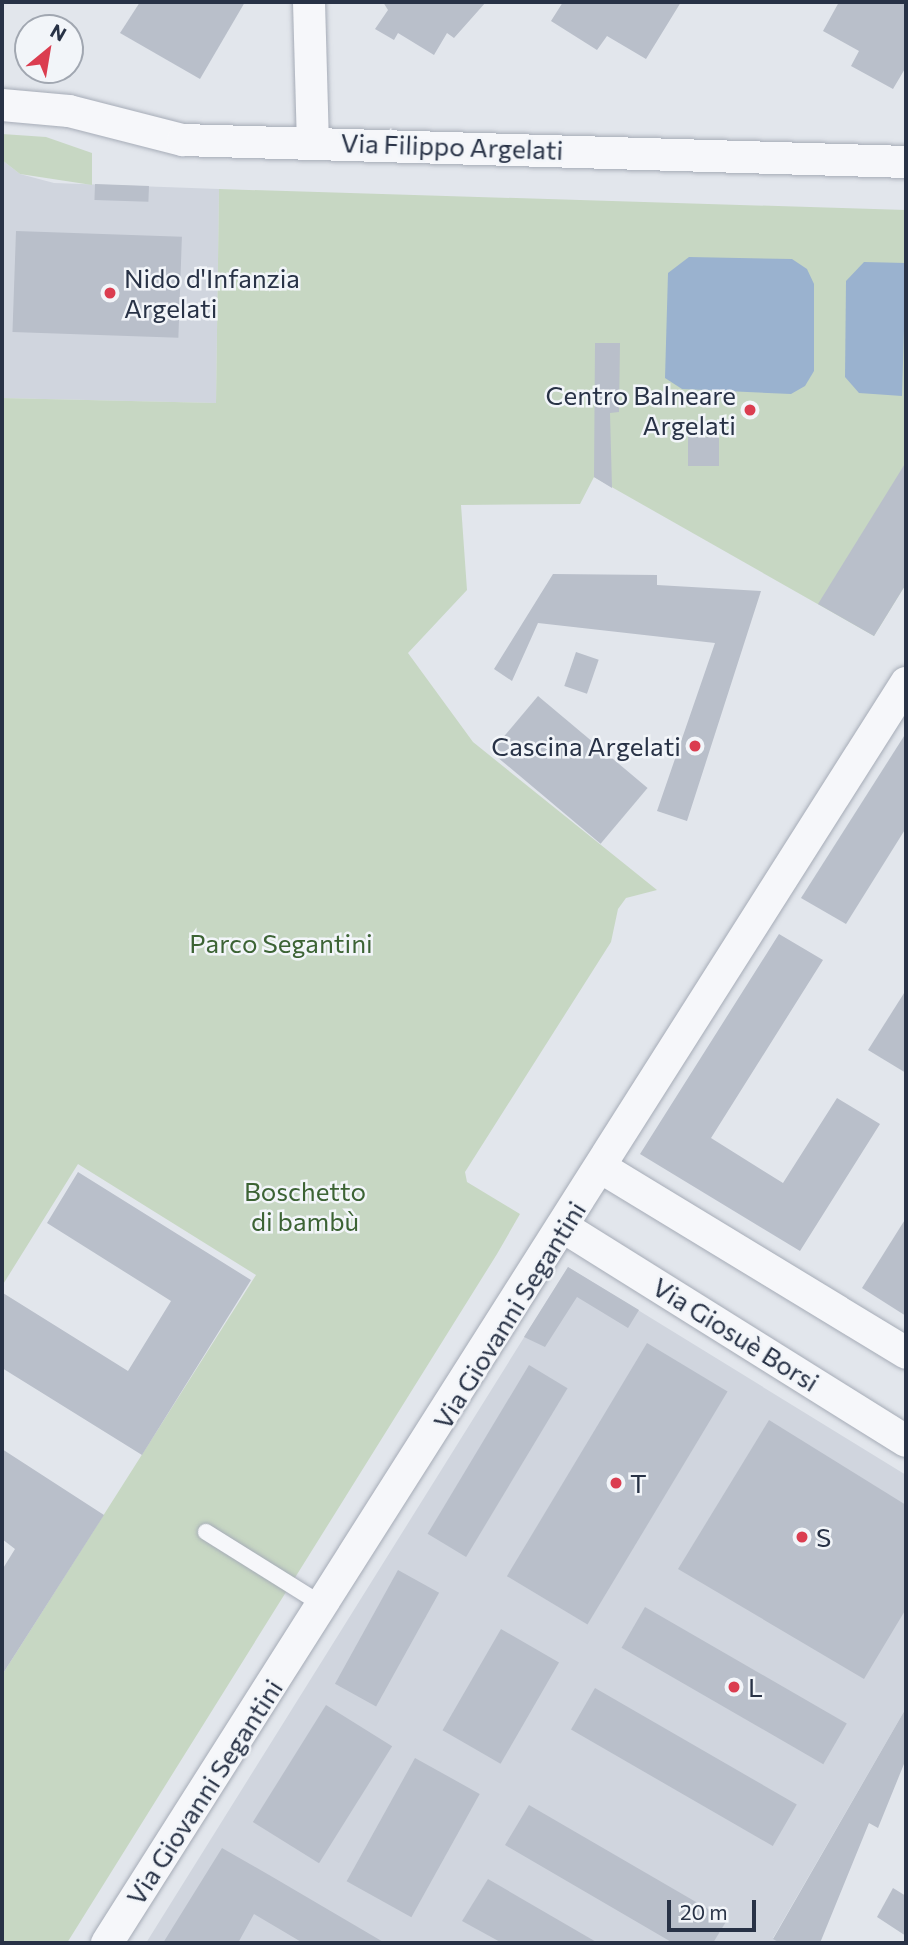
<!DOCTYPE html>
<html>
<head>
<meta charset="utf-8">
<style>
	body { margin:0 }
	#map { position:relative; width:908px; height:1945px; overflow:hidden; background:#e2e6ec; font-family:Commissioner,sans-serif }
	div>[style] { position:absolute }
	.built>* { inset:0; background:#d0d5de }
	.green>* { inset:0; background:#c7d7c3 }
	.water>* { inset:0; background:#9ab2cf }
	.building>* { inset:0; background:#b9bfca; transform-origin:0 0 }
	.roads { filter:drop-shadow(0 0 2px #a6acb7) drop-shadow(0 0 2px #a6acb7) }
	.service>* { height:16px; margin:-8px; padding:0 8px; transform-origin:8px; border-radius:8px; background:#f6f7fa }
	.minor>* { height:32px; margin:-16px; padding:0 16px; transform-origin:16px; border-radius:16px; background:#f6f7fa }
	.dots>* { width:19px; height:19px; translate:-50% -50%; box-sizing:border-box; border:4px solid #f2f5f9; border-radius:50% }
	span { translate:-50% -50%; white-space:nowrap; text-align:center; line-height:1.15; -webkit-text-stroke:5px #f2f5f9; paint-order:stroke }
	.street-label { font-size:26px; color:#283246 }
	.poi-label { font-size:26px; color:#283246 }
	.left { translate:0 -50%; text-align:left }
	.right { translate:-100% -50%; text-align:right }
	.park-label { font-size:26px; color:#3c6334 }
	.frame { position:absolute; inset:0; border:4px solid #283246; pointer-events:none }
	.north { position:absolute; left:14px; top:14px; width:70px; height:70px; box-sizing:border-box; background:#f2f5f9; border:2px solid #a1a7b1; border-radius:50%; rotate:30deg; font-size:19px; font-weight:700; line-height:28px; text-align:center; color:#283246 }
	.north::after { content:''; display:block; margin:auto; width:24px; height:32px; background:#db3d50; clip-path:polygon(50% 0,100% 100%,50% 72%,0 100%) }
	.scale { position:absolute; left:667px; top:1900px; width:89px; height:32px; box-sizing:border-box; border:4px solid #283246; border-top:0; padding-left:9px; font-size:21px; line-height:24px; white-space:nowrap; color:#283246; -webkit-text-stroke:5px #f2f5f9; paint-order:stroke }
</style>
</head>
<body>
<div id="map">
	<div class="built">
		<div style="clip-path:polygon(2px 160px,20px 174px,54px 183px,219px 189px,216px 403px,2px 398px)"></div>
		<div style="clip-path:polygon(568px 1267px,906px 1475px,906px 1708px,773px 1938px,780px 1943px,146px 1943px)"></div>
	</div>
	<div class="green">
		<div style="clip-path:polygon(2px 134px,46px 137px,92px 153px,92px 185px,20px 174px,2px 160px)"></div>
		<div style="clip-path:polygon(219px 189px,906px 210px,906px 584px,874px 636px,594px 477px,580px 504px,461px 505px,467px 590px,408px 653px,473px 742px,657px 890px,626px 898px,618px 909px,611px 942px,465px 1172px,467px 1182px,520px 1214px,497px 1254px,67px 1943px,2px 1943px,2px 1675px,256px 1275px,78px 1164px,2px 1286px,2px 398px,216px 403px)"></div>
	</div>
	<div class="water">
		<div style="clip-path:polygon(689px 257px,792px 259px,807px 269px,814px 284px,814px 371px,805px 386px,791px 394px,682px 389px,665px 378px,668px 273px)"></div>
		<div style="clip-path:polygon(864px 262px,906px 263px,902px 396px,859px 393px,845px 377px,846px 281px)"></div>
	</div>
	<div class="building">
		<div style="clip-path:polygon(140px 2px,245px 2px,200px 79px,120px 33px)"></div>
		<div style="clip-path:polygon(383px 2px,486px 2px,454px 38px,447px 33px,434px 55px,398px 33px,394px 40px,375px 29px,388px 10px)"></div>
		<div style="clip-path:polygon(563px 2px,681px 2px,646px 59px,607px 36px,597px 50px,551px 21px)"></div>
		<div style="clip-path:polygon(839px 2px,906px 2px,906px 67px,893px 89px,851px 66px,859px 51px,823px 31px)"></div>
		<div style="left:95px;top:184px;width:54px;height:16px;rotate:2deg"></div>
		<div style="left:16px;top:231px;width:166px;height:101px;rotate:2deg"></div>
		<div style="clip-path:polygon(595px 343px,620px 343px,619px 412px,610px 413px,612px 488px,594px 477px)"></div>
		<div style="left:688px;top:437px;width:31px;height:29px"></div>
		<div style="clip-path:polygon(906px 462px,906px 584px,874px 636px,818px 604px)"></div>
		<div style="clip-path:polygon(553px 574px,657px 575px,657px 585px,761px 591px,687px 821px,657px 811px,715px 643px,538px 623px,512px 681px,494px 669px)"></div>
		<div style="left:576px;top:652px;width:24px;height:36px;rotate:19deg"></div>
		<div style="left:538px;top:696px;width:143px;height:73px;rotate:40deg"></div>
		<div style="clip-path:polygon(906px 733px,906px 828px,846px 924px,801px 898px)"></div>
		<div style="clip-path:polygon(779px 934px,823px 960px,711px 1138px,783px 1183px,837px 1098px,880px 1124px,800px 1251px,640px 1154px)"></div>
		<div style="clip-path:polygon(906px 990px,906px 1073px,868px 1050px)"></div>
		<div style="clip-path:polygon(78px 1172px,251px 1280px,142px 1455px,2px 1368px,3px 1293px,128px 1371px,171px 1301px,47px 1223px)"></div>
		<div style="clip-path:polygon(906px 1218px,906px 1316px,862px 1288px)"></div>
		<div style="clip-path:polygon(568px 1267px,639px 1310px,628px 1328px,577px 1297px,545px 1347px,524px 1337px)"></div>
		<div style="left:647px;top:1343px;width:94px;height:272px;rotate:31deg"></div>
		<div style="left:529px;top:1365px;width:45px;height:197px;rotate:31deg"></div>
		<div style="clip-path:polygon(769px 1420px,906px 1505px,906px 1609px,864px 1679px,678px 1569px)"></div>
		<div style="clip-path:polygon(2px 1449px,104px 1515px,2px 1675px,2px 1570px,15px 1549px,2px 1539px)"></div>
		<div style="left:398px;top:1570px;width:47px;height:130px;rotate:29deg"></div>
		<div style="left:645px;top:1607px;width:233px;height:47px;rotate:30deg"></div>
		<div style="left:501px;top:1629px;width:67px;height:117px;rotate:30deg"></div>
		<div style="left:595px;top:1688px;width:233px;height:48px;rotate:30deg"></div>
		<div style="left:326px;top:1705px;width:78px;height:138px;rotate:32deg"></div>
		<div style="clip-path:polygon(906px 1708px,906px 1759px,878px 1828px,869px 1823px,820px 1943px,780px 1943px,773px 1939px)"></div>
		<div style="left:415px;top:1758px;width:74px;height:141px;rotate:29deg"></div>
		<div style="clip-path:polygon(529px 1805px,727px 1920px,713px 1943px,673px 1943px,505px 1845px)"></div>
		<div style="clip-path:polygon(222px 1848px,276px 1879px,385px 1943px,303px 1943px,254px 1914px,238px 1943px,163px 1943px)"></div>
		<div style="clip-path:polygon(488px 1879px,598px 1943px,502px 1943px,462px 1921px)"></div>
		<div style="clip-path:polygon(893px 1888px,906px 1896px,906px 1936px,877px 1917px)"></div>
	</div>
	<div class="roads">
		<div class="service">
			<div style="left:206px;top:1532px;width:138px;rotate:32deg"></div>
		</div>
		<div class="minor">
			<div style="left:309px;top:2px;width:140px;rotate:88.4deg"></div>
			<div style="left:2px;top:105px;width:67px;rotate:5.1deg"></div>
			<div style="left:69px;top:111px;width:118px;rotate:14.3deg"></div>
			<div style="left:183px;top:140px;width:723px;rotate:1.74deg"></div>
			<div style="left:602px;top:1168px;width:356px;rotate:31.3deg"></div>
			<div style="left:565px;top:1228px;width:402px;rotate:32deg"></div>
			<div style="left:107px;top:1943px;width:1492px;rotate:-57.62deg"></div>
		</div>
	</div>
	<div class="dots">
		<div style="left:110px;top:293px;background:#db3d50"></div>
		<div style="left:750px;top:410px;background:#db3d50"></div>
		<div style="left:695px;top:746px;background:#db3d50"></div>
		<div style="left:616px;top:1483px;background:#db3d50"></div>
		<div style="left:802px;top:1537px;background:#db3d50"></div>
		<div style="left:734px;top:1687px;background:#db3d50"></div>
	</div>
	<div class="street-label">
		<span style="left:452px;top:146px;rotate:2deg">Via Filippo Argelati</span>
		<span style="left:509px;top:1315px;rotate:-58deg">Via Giovanni Segantini</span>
		<span style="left:736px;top:1334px;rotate:32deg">Via Giosuè Borsi</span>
		<span style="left:204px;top:1792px;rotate:-57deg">Via Giovanni Segantini</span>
	</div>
	<div class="poi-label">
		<span class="left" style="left:124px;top:293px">Nido d'Infanzia<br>Argelati</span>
		<span class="right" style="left:736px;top:410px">Centro Balneare<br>Argelati</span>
		<span class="right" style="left:681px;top:746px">Cascina Argelati</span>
		<span class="left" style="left:630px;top:1483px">T</span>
		<span class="left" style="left:816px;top:1537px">S</span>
		<span class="left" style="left:748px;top:1687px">L</span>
	</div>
	<div class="park-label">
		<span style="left:281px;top:943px">Parco Segantini</span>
		<span style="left:305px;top:1206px">Boschetto<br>di bambù</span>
	</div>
	<div class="frame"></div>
	<div class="north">N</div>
	<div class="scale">20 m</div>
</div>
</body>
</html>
